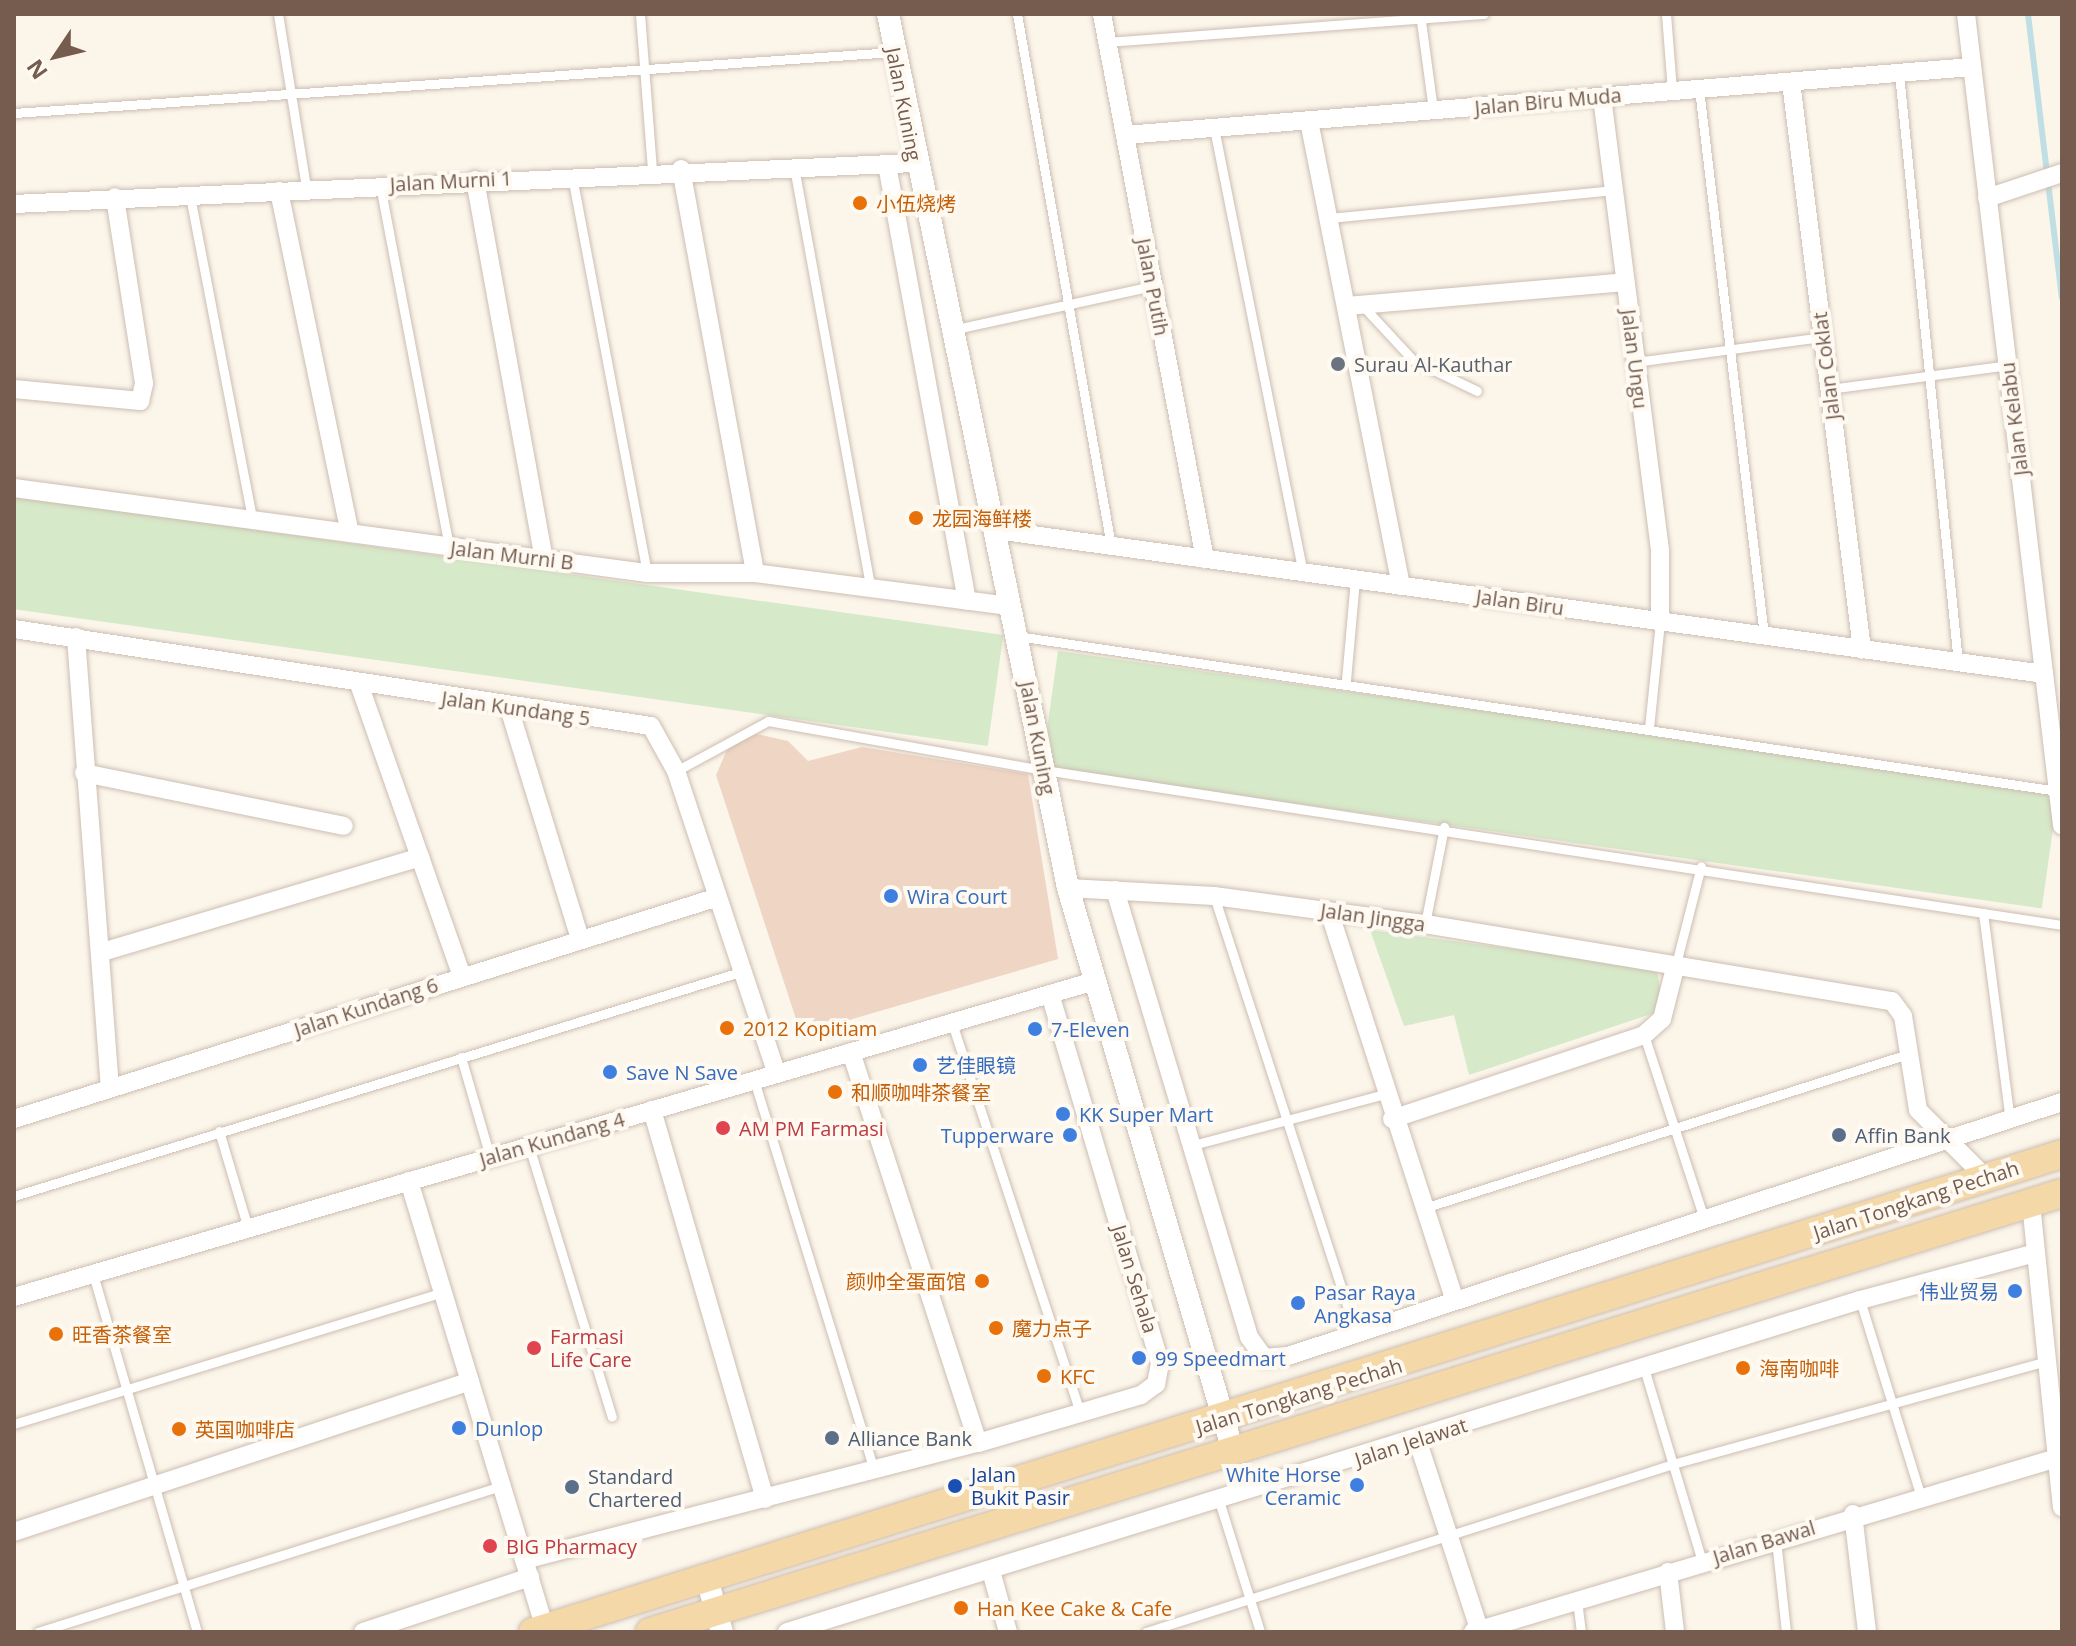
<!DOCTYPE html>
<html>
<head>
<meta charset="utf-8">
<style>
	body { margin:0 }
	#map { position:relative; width:2076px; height:1646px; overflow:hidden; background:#fbf5ea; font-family:"Open Sans","Noto Sans SC",sans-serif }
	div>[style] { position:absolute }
	.green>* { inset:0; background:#d6e9c9; transform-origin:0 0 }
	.stream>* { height:6px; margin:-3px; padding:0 3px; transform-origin:3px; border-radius:3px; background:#c0dfe4 }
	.building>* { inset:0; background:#efd5c4 }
	.roads { filter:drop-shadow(0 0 2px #cdbdb1) drop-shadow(0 0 2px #cdbdb1) }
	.service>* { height:9px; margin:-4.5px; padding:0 4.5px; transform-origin:4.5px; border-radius:4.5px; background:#fff }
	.minor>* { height:18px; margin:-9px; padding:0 9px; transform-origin:9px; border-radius:9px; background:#fff }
	.tertiary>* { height:22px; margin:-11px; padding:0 11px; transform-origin:11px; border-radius:11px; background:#fff }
	.primary>* { height:28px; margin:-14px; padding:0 14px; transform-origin:14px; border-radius:14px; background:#f5d8a8 }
	.dots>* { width:22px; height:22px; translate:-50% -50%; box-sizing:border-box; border:4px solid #fef9f1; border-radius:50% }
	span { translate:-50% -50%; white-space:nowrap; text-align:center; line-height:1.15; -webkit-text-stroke:8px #fef9f1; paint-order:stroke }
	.street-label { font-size:20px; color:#755c4f }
	.food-label { font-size:20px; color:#c56008 }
	.left { translate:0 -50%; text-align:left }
	.right { translate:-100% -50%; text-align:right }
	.worship-label { font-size:20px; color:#5b616d }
	.shop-label { font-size:20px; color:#366cbe }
	.health-label { font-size:20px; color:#be3a42 }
	.service-label { font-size:20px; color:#4e5e75 }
	.transit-label { font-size:20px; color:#164399 }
	.frame { position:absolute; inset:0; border:16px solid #755c4f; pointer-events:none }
	.north { position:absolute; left:16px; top:16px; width:80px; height:80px; -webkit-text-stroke:6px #fef9f1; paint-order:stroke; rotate:235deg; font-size:22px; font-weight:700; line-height:32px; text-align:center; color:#755c4f }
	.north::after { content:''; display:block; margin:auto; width:28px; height:36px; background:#755c4f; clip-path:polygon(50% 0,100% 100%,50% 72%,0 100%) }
</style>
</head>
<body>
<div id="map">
	<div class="green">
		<div style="left:14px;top:496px;width:999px;height:112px;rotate:8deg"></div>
		<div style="left:1058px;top:651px;width:1010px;height:118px;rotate:8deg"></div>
		<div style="clip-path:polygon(1370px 930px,1657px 968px,1663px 1010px,1469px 1075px,1454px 1015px,1404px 1026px)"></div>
	</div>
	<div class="stream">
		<div style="left:2028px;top:14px;width:286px;rotate:83.2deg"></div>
	</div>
	<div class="building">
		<div style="clip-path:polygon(757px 734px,788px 741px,808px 761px,862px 747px,1028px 774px,1058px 959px,801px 1034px,716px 775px,730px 743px)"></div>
	</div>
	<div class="roads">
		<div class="service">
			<div style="left:278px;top:14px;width:175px;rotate:80.8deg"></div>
			<div style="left:640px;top:14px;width:156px;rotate:85.6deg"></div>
			<div style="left:1017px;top:14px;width:540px;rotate:79.98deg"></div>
			<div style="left:1666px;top:14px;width:77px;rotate:85.5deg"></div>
			<div style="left:1421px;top:21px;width:90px;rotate:82.3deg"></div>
			<div style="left:1108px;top:42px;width:377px;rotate:-4.3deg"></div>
			<div style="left:1899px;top:73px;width:593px;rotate:84.29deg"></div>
			<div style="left:1699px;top:89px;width:551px;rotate:83.22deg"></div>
			<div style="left:14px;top:113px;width:881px;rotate:-3.97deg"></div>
			<div style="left:1214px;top:128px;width:453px;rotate:78.7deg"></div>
			<div style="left:794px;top:167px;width:425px;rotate:79.7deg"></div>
			<div style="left:572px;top:176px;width:404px;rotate:79.3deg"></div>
			<div style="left:380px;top:185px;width:369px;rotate:79.2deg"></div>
			<div style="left:190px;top:196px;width:329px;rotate:79.1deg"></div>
			<div style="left:1329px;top:218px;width:287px;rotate:-5.6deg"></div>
			<div style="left:1362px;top:305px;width:75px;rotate:47.2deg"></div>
			<div style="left:1413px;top:360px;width:71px;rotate:25.8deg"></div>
			<div style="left:952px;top:330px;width:205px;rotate:-12.4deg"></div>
			<div style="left:1635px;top:362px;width:189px;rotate:-7.6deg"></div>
			<div style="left:1829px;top:389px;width:181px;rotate:-7.6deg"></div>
			<div style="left:1017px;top:636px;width:1052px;rotate:8.47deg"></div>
			<div style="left:1346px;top:680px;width:100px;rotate:-84.9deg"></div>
			<div style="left:1649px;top:728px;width:107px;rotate:-84.1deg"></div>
			<div style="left:676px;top:771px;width:105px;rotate:-28.5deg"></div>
			<div style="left:768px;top:721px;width:280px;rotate:10.1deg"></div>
			<div style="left:1044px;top:770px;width:1030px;rotate:8.66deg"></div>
			<div style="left:1214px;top:896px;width:459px;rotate:72deg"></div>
			<div style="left:1983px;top:913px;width:209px;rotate:82.6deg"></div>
			<div style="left:1425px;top:924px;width:99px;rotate:-78.9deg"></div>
			<div style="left:1675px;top:968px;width:105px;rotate:-75.7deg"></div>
			<div style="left:952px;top:1023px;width:410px;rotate:71.8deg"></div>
			<div style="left:1644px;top:1035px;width:194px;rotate:71.9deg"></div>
			<div style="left:461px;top:1057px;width:104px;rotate:73.8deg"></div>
			<div style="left:754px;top:1080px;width:408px;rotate:72.9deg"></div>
			<div style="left:219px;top:1131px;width:101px;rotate:73.4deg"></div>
			<div style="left:1193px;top:1145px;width:199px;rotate:-14.9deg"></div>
			<div style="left:529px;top:1146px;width:283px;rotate:73deg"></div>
			<div style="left:14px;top:1196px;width:763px;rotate:-17.15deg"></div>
			<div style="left:1424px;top:1208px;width:505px;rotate:-17.65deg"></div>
			<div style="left:93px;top:1274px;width:373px;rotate:73.8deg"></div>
			<div style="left:1860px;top:1300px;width:203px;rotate:72.8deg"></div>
			<div style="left:1644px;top:1368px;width:202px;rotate:73.3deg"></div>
			<div style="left:14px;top:1424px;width:448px;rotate:-17.1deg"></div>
			<div style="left:1220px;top:1504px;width:134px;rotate:72.6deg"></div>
			<div style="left:1776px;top:1540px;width:93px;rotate:83.8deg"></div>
			<div style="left:1577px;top:1600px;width:32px;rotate:83deg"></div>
			<div style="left:38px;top:1632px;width:486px;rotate:-17.5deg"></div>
			<div style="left:1146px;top:1632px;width:553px;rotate:-17.68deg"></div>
			<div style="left:1673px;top:1464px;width:387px;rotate:-15.4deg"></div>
		</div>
		<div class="minor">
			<div style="left:1102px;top:14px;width:555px;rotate:79.3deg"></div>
			<div style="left:1966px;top:14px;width:817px;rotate:83.25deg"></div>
			<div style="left:1791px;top:82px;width:572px;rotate:82.87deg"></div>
			<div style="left:1602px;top:97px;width:459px;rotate:82.7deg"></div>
			<div style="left:1660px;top:552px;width:70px;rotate:90deg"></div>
			<div style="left:1309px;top:121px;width:474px;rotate:78.8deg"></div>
			<div style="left:1125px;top:135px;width:850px;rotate:-4.59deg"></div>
			<div style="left:887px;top:165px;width:443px;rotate:79.6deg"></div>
			<div style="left:681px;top:169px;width:411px;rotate:79.6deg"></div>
			<div style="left:475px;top:180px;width:385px;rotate:79.7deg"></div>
			<div style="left:279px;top:191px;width:349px;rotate:78.3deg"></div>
			<div style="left:1987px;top:198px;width:79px;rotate:-18.4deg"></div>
			<div style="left:14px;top:204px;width:902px;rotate:-2.61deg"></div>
			<div style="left:1347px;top:306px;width:279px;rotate:-4.9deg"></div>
			<div style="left:14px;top:389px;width:127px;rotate:5.4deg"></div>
			<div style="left:140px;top:401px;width:18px;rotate:-77deg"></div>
			<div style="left:144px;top:383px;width:188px;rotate:-98.9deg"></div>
			<div style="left:14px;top:488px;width:639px;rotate:7.65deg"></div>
			<div style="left:647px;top:573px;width:108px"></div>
			<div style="left:755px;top:573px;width:257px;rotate:7.4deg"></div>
			<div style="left:996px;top:530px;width:1058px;rotate:7.82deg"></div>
			<div style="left:14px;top:629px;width:644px;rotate:8.66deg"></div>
			<div style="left:651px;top:726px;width:51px;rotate:60.9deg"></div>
			<div style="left:676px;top:771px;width:319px;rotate:71.6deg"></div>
			<div style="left:76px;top:637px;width:452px;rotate:85.7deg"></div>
			<div style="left:359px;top:684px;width:311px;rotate:70.6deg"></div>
			<div style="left:509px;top:708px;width:242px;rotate:72.9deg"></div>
			<div style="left:84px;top:773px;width:265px;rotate:11.5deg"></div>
			<div style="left:1068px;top:888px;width:146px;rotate:3.1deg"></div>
			<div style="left:1214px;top:896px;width:213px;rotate:7.6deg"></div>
			<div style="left:1425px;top:924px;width:473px;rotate:9.4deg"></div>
			<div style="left:1892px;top:1001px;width:19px;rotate:54deg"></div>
			<div style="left:1903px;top:1016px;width:95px;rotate:80.9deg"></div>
			<div style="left:1918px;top:1110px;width:95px;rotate:45deg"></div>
			<div style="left:1115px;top:890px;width:467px;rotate:73.3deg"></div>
			<div style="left:1249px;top:1337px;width:26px;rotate:54deg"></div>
			<div style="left:1264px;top:1358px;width:24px;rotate:-5deg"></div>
			<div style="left:1288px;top:1356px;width:815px;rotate:-18.17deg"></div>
			<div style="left:1329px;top:911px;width:407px;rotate:72.1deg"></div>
			<div style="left:102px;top:952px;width:332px;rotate:-16.6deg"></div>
			<div style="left:851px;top:1052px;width:411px;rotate:72deg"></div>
			<div style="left:652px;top:1110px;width:405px;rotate:73.8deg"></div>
			<div style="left:14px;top:1119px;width:738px;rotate:-17.5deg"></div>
			<div style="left:1392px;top:1119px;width:266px;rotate:-18.4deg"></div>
			<div style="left:1644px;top:1035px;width:24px;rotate:-42deg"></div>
			<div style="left:1662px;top:1019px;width:53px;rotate:-75.7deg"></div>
			<div style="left:409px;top:1181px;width:467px;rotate:73.1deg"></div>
			<div style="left:2031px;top:1203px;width:306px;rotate:84.2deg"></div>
			<div style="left:14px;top:1297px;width:1122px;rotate:-16.3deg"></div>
			<div style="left:1417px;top:1439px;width:203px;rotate:71.9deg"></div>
			<div style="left:1853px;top:1514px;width:119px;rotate:83.2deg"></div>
			<div style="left:14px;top:1532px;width:480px;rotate:-18.3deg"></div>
			<div style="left:524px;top:1560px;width:469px;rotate:-14.5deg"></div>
			<div style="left:978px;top:1443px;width:170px;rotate:-16.4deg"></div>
			<div style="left:1141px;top:1395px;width:19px;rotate:-36deg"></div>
			<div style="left:1156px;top:1384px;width:21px;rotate:-79deg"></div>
			<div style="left:1160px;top:1363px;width:385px;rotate:-106.6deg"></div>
			<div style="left:991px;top:1571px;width:63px;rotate:74.4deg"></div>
			<div style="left:1668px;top:1572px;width:60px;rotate:83.3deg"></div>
			<div style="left:363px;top:1632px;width:176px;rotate:-18.2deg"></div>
			<div style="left:787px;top:1632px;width:1123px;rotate:-17.19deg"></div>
			<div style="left:1860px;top:1300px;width:181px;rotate:-15deg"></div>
			<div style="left:1473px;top:1632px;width:609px;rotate:-16.59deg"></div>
		</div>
		<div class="tertiary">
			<div style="left:888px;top:14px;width:892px;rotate:78.36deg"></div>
			<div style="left:1068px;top:888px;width:587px;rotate:73.67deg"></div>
			<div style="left:707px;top:1579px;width:55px;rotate:74.2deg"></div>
		</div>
		<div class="primary">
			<div style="left:533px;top:1632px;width:1602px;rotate:-17.36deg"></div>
			<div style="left:650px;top:1632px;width:1479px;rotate:-17.27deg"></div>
		</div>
	</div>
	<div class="dots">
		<div style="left:860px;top:203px;background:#e8710a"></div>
		<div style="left:1338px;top:364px;background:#6b7280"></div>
		<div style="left:916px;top:518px;background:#e8710a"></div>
		<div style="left:891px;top:896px;background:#3f7fe0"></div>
		<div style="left:727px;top:1028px;background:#e8710a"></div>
		<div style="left:1035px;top:1029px;background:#3f7fe0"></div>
		<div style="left:920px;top:1065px;background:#3f7fe0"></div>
		<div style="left:610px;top:1072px;background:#3f7fe0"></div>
		<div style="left:835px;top:1092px;background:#e8710a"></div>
		<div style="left:1063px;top:1114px;background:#3f7fe0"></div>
		<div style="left:723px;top:1128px;background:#e0444e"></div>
		<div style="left:1070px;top:1135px;background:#3f7fe0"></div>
		<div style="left:1839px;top:1135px;background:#5c6f8a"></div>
		<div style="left:982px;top:1281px;background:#e8710a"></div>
		<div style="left:2015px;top:1291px;background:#3f7fe0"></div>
		<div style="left:1298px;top:1303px;background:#3f7fe0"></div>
		<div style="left:996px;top:1328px;background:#e8710a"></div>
		<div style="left:56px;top:1334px;background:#e8710a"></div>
		<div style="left:534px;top:1348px;background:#e0444e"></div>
		<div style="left:1139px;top:1358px;background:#3f7fe0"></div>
		<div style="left:1743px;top:1368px;background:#e8710a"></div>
		<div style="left:1044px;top:1376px;background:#e8710a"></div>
		<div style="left:459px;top:1428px;background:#3f7fe0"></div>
		<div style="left:179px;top:1429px;background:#e8710a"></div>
		<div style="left:832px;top:1438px;background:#5c6f8a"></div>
		<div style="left:1357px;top:1485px;background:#3f7fe0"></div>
		<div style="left:955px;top:1486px;background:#1a4fb4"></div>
		<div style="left:572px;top:1487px;background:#5c6f8a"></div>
		<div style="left:490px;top:1546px;background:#e0444e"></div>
		<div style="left:961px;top:1608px;background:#e8710a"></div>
	</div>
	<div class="street-label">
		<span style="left:1548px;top:101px;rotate:-5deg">Jalan Biru Muda</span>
		<span style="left:904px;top:104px;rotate:79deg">Jalan Kuning</span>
		<span style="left:451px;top:181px;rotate:-3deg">Jalan Murni 1</span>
		<span style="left:1153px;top:287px;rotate:79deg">Jalan Putih</span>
		<span style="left:1635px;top:359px;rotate:83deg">Jalan Ungu</span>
		<span style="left:1826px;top:366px;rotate:-97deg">Jalan Coklat</span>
		<span style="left:2014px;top:419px;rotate:-97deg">Jalan Kelabu</span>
		<span style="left:512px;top:555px;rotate:7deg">Jalan Murni B</span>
		<span style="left:1520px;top:602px;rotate:8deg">Jalan Biru</span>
		<span style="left:516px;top:708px;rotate:8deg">Jalan Kundang 5</span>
		<span style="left:1038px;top:738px;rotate:79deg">Jalan Kuning</span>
		<span style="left:1373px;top:917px;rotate:8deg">Jalan Jingga</span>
		<span style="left:366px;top:1007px;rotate:-18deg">Jalan Kundang 6</span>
		<span style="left:552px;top:1139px;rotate:-16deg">Jalan Kundang 4</span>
		<span style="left:1916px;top:1200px;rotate:-18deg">Jalan Tongkang Pechah</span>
		<span style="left:1135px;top:1279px;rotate:73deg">Jalan Sehala</span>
		<span style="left:1299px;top:1396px;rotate:-17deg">Jalan Tongkang Pechah</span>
		<span style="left:1411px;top:1442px;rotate:-18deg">Jalan Jelawat</span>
		<span style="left:1764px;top:1542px;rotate:-17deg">Jalan Bawal</span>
	</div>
	<div class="food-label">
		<span class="left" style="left:876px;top:203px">小伍烧烤</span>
		<span class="left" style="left:932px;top:518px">龙园海鲜楼</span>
		<span class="left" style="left:743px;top:1028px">2012 Kopitiam</span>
		<span class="left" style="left:851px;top:1092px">和顺咖啡茶餐室</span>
		<span class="right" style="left:966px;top:1281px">颜帅全蛋面馆</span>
		<span class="left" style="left:1012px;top:1328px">魔力点子</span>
		<span class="left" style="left:72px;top:1334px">旺香茶餐室</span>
		<span class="left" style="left:1759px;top:1368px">海南咖啡</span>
		<span class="left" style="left:1060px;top:1376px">KFC</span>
		<span class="left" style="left:195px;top:1429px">英国咖啡店</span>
		<span class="left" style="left:977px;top:1608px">Han Kee Cake &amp; Cafe</span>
	</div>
	<div class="worship-label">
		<span class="left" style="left:1354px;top:364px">Surau Al-Kauthar</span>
	</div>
	<div class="shop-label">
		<span class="left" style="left:907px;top:896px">Wira Court</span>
		<span class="left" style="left:1051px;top:1029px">7-Eleven</span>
		<span class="left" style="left:936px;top:1065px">艺佳眼镜</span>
		<span class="left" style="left:626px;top:1072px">Save N Save</span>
		<span class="left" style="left:1079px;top:1114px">KK Super Mart</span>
		<span class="right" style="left:1054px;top:1135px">Tupperware</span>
		<span class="right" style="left:1999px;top:1291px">伟业贸易</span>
		<span class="left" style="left:1314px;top:1304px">Pasar Raya<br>Angkasa</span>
		<span class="left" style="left:1155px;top:1358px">99 Speedmart</span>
		<span class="left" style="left:475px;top:1428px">Dunlop</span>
		<span class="right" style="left:1341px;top:1486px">White Horse<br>Ceramic</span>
	</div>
	<div class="health-label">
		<span class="left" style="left:739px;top:1128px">AM PM Farmasi</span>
		<span class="left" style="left:550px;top:1348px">Farmasi<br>Life Care</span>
		<span class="left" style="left:506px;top:1546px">BIG Pharmacy</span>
	</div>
	<div class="service-label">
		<span class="left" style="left:1855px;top:1135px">Affin Bank</span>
		<span class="left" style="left:848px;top:1438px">Alliance Bank</span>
		<span class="left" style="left:588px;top:1488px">Standard<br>Chartered</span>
	</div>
	<div class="transit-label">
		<span class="left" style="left:971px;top:1486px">Jalan<br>Bukit Pasir</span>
	</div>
	<div class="frame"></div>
	<div class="north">N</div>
</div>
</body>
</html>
